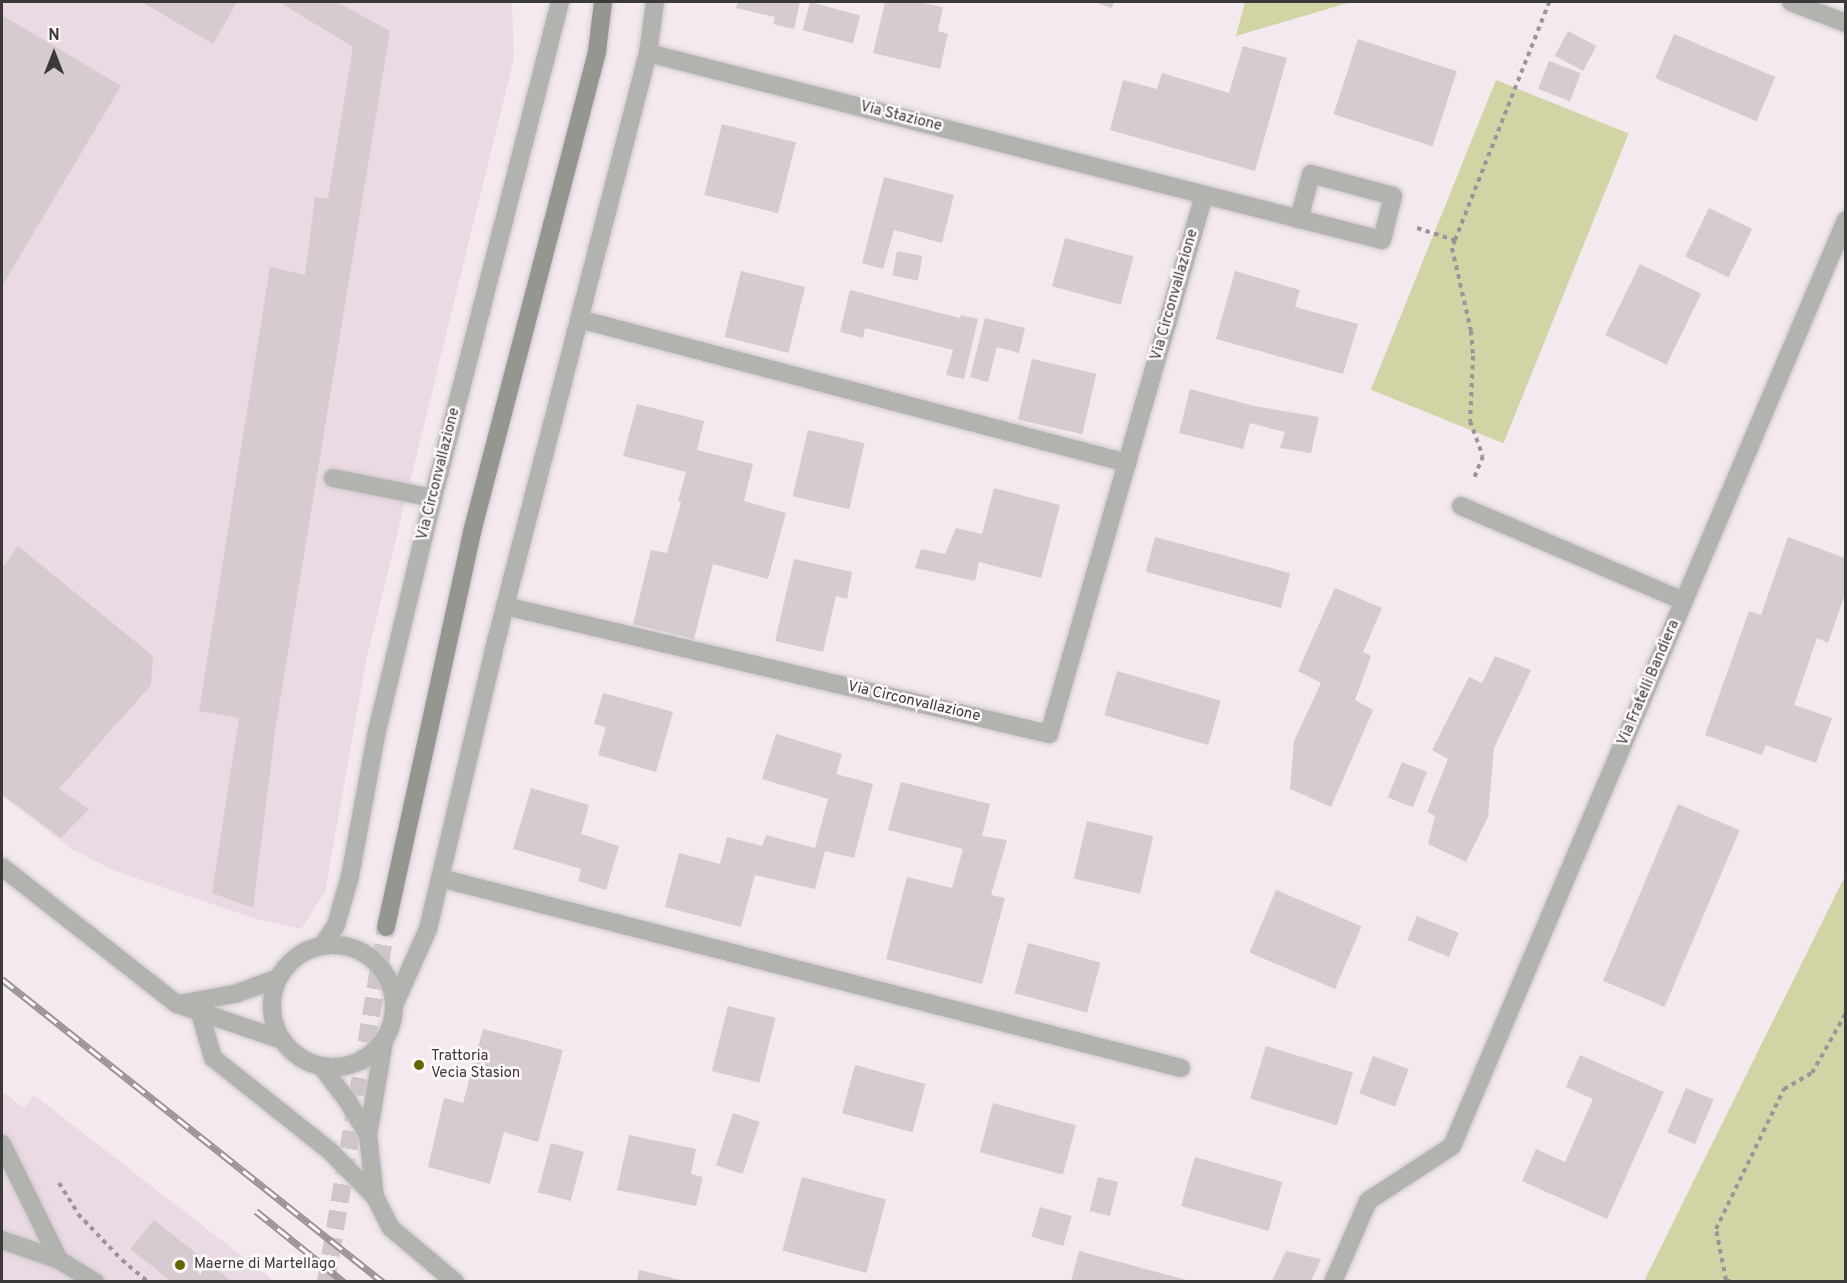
<!DOCTYPE html>
<html>
<head>
<meta charset="utf-8">
<style>
	body { margin:0 }
	#map { position:relative; width:1847px; height:1283px; overflow:hidden; background:#f3e9ef; font-family:Overpass,sans-serif }
	div>[style] { position:absolute }
	.built>* { inset:0; background:#eadae4 }
	.green>* { inset:0; background:#d1d4a5; transform-origin:0 0 }
	.building>* { inset:0; background:#d5cbd0; transform-origin:0 0 }
	.secondary-tunnel>* { height:18px; margin-top:-9px; transform-origin:0; background:repeating-linear-gradient(90deg,#cec6cb 0 18px,transparent 0 27px) }
	.path>* { height:4px; margin-top:-2px; transform-origin:0; background:repeating-linear-gradient(90deg,#9b9599 0 4.5px,transparent 0 9px) }
	.roads { filter:drop-shadow(0 0 2px #cec6cb) drop-shadow(0 0 2px #cec6cb) }
	.lane>* { height:18px; margin:-9px; padding:0 9px; transform-origin:9px; border-radius:9px; background:#b2b3ae }
	.street>* { height:18px; margin:-9px; padding:0 9px; transform-origin:9px; border-radius:9px; background:#b2b3ae }
	.street>.ring { margin:-9px; padding:0; box-sizing:content-box; background:none; border:18px solid #b2b3ae; border-radius:50% }
	.secondary>* { height:18px; margin:-9px; padding:0 9px; transform-origin:9px; border-radius:9px; background:#969690 }
	.rail>* { height:7px; margin-top:-3.5px; transform-origin:0; background:repeating-linear-gradient(90deg,#fef8fb 0 14px,#999296 0 28px); box-sizing:border-box; border-block:2px solid #999296 }
	.dots>* { width:16px; height:16px; translate:-50% -50%; box-sizing:border-box; border:3px solid #fef8fb; border-radius:50% }
	span { translate:-50% -50%; white-space:nowrap; text-align:center; line-height:1.15; -webkit-text-stroke:5px #fef8fb; paint-order:stroke }
	.street-label { font-size:15px; color:#3c393b }
	.poi-label { font-size:15px; color:#3c393b }
	.left { translate:0 -50%; text-align:left }
	.frame { position:absolute; inset:0; border:3px solid #3c393b; pointer-events:none }
	.north { position:absolute; left:24px; top:24px; width:60px; height:60px; -webkit-text-stroke:4px #fef8fb; paint-order:stroke; rotate:0deg; font-size:16px; font-weight:700; line-height:24px; text-align:center; color:#3c393b }
	.north::after { content:''; display:block; margin:auto; width:21px; height:27px; background:#3c393b; clip-path:polygon(50% 0,100% 100%,50% 72%,0 100%) }
</style>
</head>
<body>
<div id="map">
	<div class="built">
		<div style="clip-path:polygon(2px 2px,512px 2px,514px 58px,366px 661px,325px 892px,301px 929px,253px 918px,115px 871px,70px 848px,2px 796px)"></div>
		<div style="clip-path:polygon(2px 1091px,24px 1108px,34px 1095px,274px 1281px,2px 1281px)"></div>
	</div>
	<div class="green">
		<div style="clip-path:polygon(1245px 2px,1351px 2px,1236px 36px)"></div>
		<div style="left:1496px;top:80px;width:143px;height:334px;rotate:22deg"></div>
		<div style="clip-path:polygon(1845px 876px,1845px 1281px,1651px 1282px,1645px 1279px)"></div>
	</div>
	<div class="building">
		<div style="clip-path:polygon(142px 2px,237px 2px,213px 44px)"></div>
		<div style="clip-path:polygon(279px 2px,337px 2px,390px 31px,276px 725px,253px 908px,212px 893px,239px 718px,199px 711px,270px 267px,305px 275px,315px 197px,328px 199px,353px 47px)"></div>
		<div style="clip-path:polygon(738px 2px,800px 2px,794px 29px,773px 24px,775px 17px,736px 8px)"></div>
		<div style="left:810px;top:2px;width:52px;height:29px;rotate:15deg"></div>
		<div style="clip-path:polygon(885px 2px,917px 2px,943px 7px,938px 31px,948px 34px,940px 69px,873px 53px)"></div>
		<div style="clip-path:polygon(1094px 2px,1114px 2px,1112px 8px)"></div>
		<div style="clip-path:polygon(2px 15px,121px 86px,2px 286px)"></div>
		<div style="left:1568px;top:31px;width:32px;height:28px;rotate:28deg"></div>
		<div style="left:1674px;top:34px;width:110px;height:48px;rotate:23deg"></div>
		<div style="left:1358px;top:39px;width:104px;height:79px;rotate:18deg"></div>
		<div style="clip-path:polygon(1243px 46px,1287px 58px,1255px 171px,1110px 130px,1123px 80px,1157px 89px,1162px 73px,1229px 93px)"></div>
		<div style="left:1549px;top:61px;width:34px;height:30px;rotate:21deg"></div>
		<div style="left:722px;top:124px;width:76px;height:73px;rotate:14deg"></div>
		<div style="clip-path:polygon(884px 177px,954px 195px,942px 243px,894px 230px,883px 269px,862px 263px)"></div>
		<div style="left:1709px;top:208px;width:48px;height:54px;rotate:26deg"></div>
		<div style="left:1065px;top:238px;width:71px;height:50px;rotate:15deg"></div>
		<div style="left:897px;top:251px;width:26px;height:25px;rotate:11deg"></div>
		<div style="left:1640px;top:264px;width:68px;height:79px;rotate:26deg"></div>
		<div style="left:741px;top:271px;width:66px;height:68px;rotate:14deg"></div>
		<div style="clip-path:polygon(1235px 271px,1300px 290px,1295px 307px,1358px 324px,1343px 374px,1216px 339px)"></div>
		<div style="clip-path:polygon(850px 290px,960px 318px,961px 315px,978px 319px,964px 379px,946px 375px,953px 350px,865px 328px,863px 338px,840px 332px)"></div>
		<div style="clip-path:polygon(985px 318px,1025px 328px,1019px 353px,997px 347px,988px 382px,970px 377px)"></div>
		<div style="left:1032px;top:359px;width:66px;height:62px;rotate:13deg"></div>
		<div style="clip-path:polygon(1190px 389px,1254px 406px,1319px 417px,1311px 453px,1280px 448px,1285px 432px,1250px 423px,1243px 449px,1179px 433px)"></div>
		<div style="clip-path:polygon(637px 404px,704px 421px,697px 450px,753px 464px,744px 501px,786px 513px,768px 579px,713px 564px,694px 639px,633px 624px,651px 550px,667px 553px,681px 502px,678px 501px,686px 472px,623px 456px)"></div>
		<div style="left:808px;top:430px;width:58px;height:68px;rotate:13deg"></div>
		<div style="clip-path:polygon(994px 488px,1060px 505px,1041px 578px,979px 562px,975px 581px,915px 568px,921px 549px,945px 554px,956px 528px,982px 534px)"></div>
		<div style="left:1155px;top:537px;width:140px;height:36px;rotate:15deg"></div>
		<div style="clip-path:polygon(1788px 537px,1845px 558px,1845px 594px,1828px 643px,1817px 638px,1794px 705px,1832px 718px,1816px 763px,1766px 745px,1762px 755px,1705px 735px,1749px 611px,1761px 615px)"></div>
		<div style="clip-path:polygon(18px 546px,153px 656px,151px 685px,59px 789px,89px 809px,61px 838px,2px 794px,2px 569px)"></div>
		<div style="clip-path:polygon(794px 559px,852px 572px,847px 599px,836px 596px,823px 652px,775px 641px)"></div>
		<div style="clip-path:polygon(1335px 588px,1382px 608px,1363px 652px,1371px 656px,1355px 700px,1373px 710px,1331px 807px,1290px 789px,1294px 741px,1321px 683px,1298px 671px)"></div>
		<div style="clip-path:polygon(1495px 656px,1531px 670px,1494px 748px,1488px 817px,1466px 862px,1428px 844px,1435px 816px,1427px 812px,1448px 759px,1432px 750px,1469px 677px,1482px 683px)"></div>
		<div style="left:1117px;top:671px;width:108px;height:46px;rotate:16deg"></div>
		<div style="clip-path:polygon(603px 693px,673px 712px,656px 772px,598px 755px,606px 727px,594px 724px)"></div>
		<div style="clip-path:polygon(776px 734px,842px 754px,836px 774px,873px 784px,854px 858px,825px 851px,815px 889px,755px 875px,741px 927px,665px 907px,679px 853px,720px 864px,727px 837px,762px 846px,766px 835px,815px 848px,828px 799px,762px 779px)"></div>
		<div style="left:1402px;top:762px;width:27px;height:38px;rotate:22deg"></div>
		<div style="clip-path:polygon(901px 782px,990px 804px,982px 836px,1007px 840px,991px 895px,1005px 898px,982px 984px,886px 959px,907px 877px,952px 888px,963px 849px,888px 830px)"></div>
		<div style="clip-path:polygon(531px 788px,589px 805px,581px 834px,619px 846px,606px 890px,578px 881px,581px 869px,513px 849px)"></div>
		<div style="left:1678px;top:804px;width:67px;height:192px;rotate:23deg"></div>
		<div style="left:1087px;top:821px;width:68px;height:59px;rotate:13deg"></div>
		<div style="left:1276px;top:890px;width:93px;height:68px;rotate:23deg"></div>
		<div style="left:1417px;top:916px;width:45px;height:26px;rotate:22deg"></div>
		<div style="left:1028px;top:943px;width:75px;height:52px;rotate:15deg"></div>
		<div style="left:728px;top:1006px;width:49px;height:67px;rotate:14deg"></div>
		<div style="clip-path:polygon(483px 1029px,563px 1050px,538px 1142px,504px 1132px,490px 1184px,428px 1167px,444px 1098px,463px 1103px)"></div>
		<div style="left:1266px;top:1046px;width:91px;height:55px;rotate:17deg"></div>
		<div style="clip-path:polygon(1580px 1055px,1664px 1092px,1607px 1219px,1522px 1181px,1536px 1149px,1565px 1162px,1593px 1099px,1566px 1087px)"></div>
		<div style="left:1373px;top:1056px;width:38px;height:40px;rotate:20deg"></div>
		<div style="left:855px;top:1065px;width:73px;height:50px;rotate:15deg"></div>
		<div style="left:1686px;top:1088px;width:30px;height:48px;rotate:23deg"></div>
		<div style="left:993px;top:1103px;width:86px;height:51px;rotate:15deg"></div>
		<div style="left:733px;top:1113px;width:28px;height:55px;rotate:18deg"></div>
		<div style="clip-path:polygon(629px 1135px,696px 1149px,691px 1174px,703px 1177px,696px 1206px,617px 1190px)"></div>
		<div style="left:551px;top:1143px;width:34px;height:51px;rotate:15deg"></div>
		<div style="left:1195px;top:1157px;width:91px;height:51px;rotate:16deg"></div>
		<div style="left:802px;top:1177px;width:87px;height:76px;rotate:15deg"></div>
		<div style="left:1098px;top:1177px;width:21px;height:35px;rotate:14deg"></div>
		<div style="left:1040px;top:1207px;width:33px;height:31px;rotate:16deg"></div>
		<div style="clip-path:polygon(154px 1220px,231px 1281px,171px 1281px,130px 1249px)"></div>
		<div style="clip-path:polygon(1079px 1251px,1190px 1281px,1071px 1281px)"></div>
		<div style="clip-path:polygon(1286px 1251px,1321px 1259px,1311px 1281px,1272px 1281px)"></div>
		<div style="clip-path:polygon(639px 1270px,685px 1281px,637px 1281px)"></div>
	</div>
	<div class="secondary-tunnel">
		<div style="left:326px;top:1282px;width:360px;rotate:-80.4deg"></div>
	</div>
	<div class="path">
		<div style="left:1417px;top:228px;width:40px;rotate:18deg"></div>
		<div style="left:1455px;top:240px;width:256px;rotate:-68.4deg"></div>
		<div style="left:1455px;top:240px;width:9px;rotate:111deg"></div>
		<div style="left:1452px;top:248px;width:85px;rotate:77.1deg"></div>
		<div style="left:1471px;top:331px;width:25px;rotate:85deg"></div>
		<div style="left:1473px;top:356px;width:65px;rotate:92.6deg"></div>
		<div style="left:1470px;top:421px;width:37px;rotate:70deg"></div>
		<div style="left:1483px;top:456px;width:24px;rotate:112deg"></div>
		<div style="left:59px;top:1183px;width:36px;rotate:58deg"></div>
		<div style="left:78px;top:1214px;width:64px;rotate:46.3deg"></div>
		<div style="left:122px;top:1260px;width:34px;rotate:40deg"></div>
		<div style="left:1731px;top:1282px;width:5px;rotate:-158deg"></div>
		<div style="left:1726px;top:1280px;width:52px;rotate:-101.1deg"></div>
		<div style="left:1716px;top:1229px;width:156px;rotate:-64.1deg"></div>
		<div style="left:1784px;top:1089px;width:32px;rotate:-30deg"></div>
		<div style="left:1812px;top:1073px;width:69px;rotate:-60.5deg"></div>
	</div>
	<div class="roads">
		<div class="lane">
			<div style="left:333px;top:478px;width:102px;rotate:11.3deg"></div>
			<div style="left:2px;top:867px;width:222px;rotate:38.1deg"></div>
			<div style="left:177px;top:1004px;width:111px;rotate:18.9deg"></div>
			<div style="left:178px;top:1004px;width:58px;rotate:-10deg"></div>
			<div style="left:235px;top:994px;width:46px;rotate:-20.4deg"></div>
			<div style="left:200px;top:1013px;width:47px;rotate:73.9deg"></div>
			<div style="left:213px;top:1058px;width:149px;rotate:38.5deg"></div>
			<div style="left:330px;top:1151px;width:64px;rotate:45.6deg"></div>
			<div style="left:375px;top:1197px;width:35px;rotate:63deg"></div>
			<div style="left:391px;top:1228px;width:84px;rotate:40.2deg"></div>
			<div style="left:321px;top:1066px;width:43px;rotate:52.6deg"></div>
			<div style="left:347px;top:1100px;width:41px;rotate:59deg"></div>
			<div style="left:368px;top:1135px;width:95px;rotate:-80.3deg"></div>
			<div style="left:368px;top:1135px;width:62px;rotate:83.6deg"></div>
			<div style="left:2px;top:1144px;width:129px;rotate:63.8deg"></div>
			<div style="left:2px;top:1240px;width:60px;rotate:19.3deg"></div>
			<div style="left:59px;top:1260px;width:42px;rotate:31.4deg"></div>
			<div style="left:1333px;top:1282px;width:88px;rotate:-66.6deg"></div>
			<div style="left:1368px;top:1201px;width:100px;rotate:-33.2deg"></div>
		</div>
		<div class="street">
			<div style="left:1791px;top:2px;width:59px;rotate:20.9deg"></div>
			<div style="left:648px;top:53px;width:757px;rotate:14.29deg"></div>
			<div style="left:1382px;top:240px;width:45px;rotate:-76deg"></div>
			<div style="left:1393px;top:196px;width:85px;rotate:-165deg"></div>
			<div style="left:1311px;top:174px;width:47px;rotate:104.9deg"></div>
			<div style="left:579px;top:319px;width:567px;rotate:14.72deg"></div>
			<div style="left:1461px;top:506px;width:242px;rotate:23.1deg"></div>
			<div style="left:505px;top:606px;width:559px;rotate:13.24deg"></div>
			<div style="left:1049px;top:734px;width:561px;rotate:-73.96deg"></div>
			<div style="left:440px;top:878px;width:765px;rotate:14.38deg"></div>
			<div class="ring" style="left:272px;top:945px;width:104px;height:104px"></div>
			<div style="left:322px;top:946px;width:25px;rotate:-56deg"></div>
			<div style="left:336px;top:925px;width:51px;rotate:-74.1deg"></div>
			<div style="left:350px;top:876px;width:147px;rotate:-79.5deg"></div>
			<div style="left:377px;top:731px;width:240px;rotate:-76.5deg"></div>
			<div style="left:433px;top:498px;width:512px;rotate:-75.64deg"></div>
			<div style="left:395px;top:1003px;width:81px;rotate:-66deg"></div>
			<div style="left:428px;top:929px;width:284px;rotate:-76.7deg"></div>
			<div style="left:493px;top:653px;width:620px;rotate:-75.52deg"></div>
			<div style="left:648px;top:53px;width:51px;rotate:-82.2deg"></div>
			<div style="left:1452px;top:1146px;width:1006px;rotate:-66.95deg"></div>
		</div>
		<div class="secondary">
			<div style="left:386px;top:927px;width:404px;rotate:-77.7deg"></div>
			<div style="left:472px;top:532px;width:497px;rotate:-75.4deg"></div>
			<div style="left:597px;top:51px;width:49px;rotate:-83deg"></div>
		</div>
	</div>
	<div class="rail">
		<div style="left:2px;top:979px;width:487px;rotate:38.5deg"></div>
		<div style="left:256px;top:1211px;width:113px;rotate:38.9deg"></div>
	</div>
	<div class="dots">
		<div style="left:419px;top:1065px;background:#636500"></div>
		<div style="left:180px;top:1265px;background:#636500"></div>
	</div>
	<div class="street-label">
		<span style="left:901px;top:117px;rotate:14deg">Via Stazione</span>
		<span style="left:1175px;top:295px;rotate:-74deg">Via Circonvallazione</span>
		<span style="left:439px;top:474px;rotate:-76deg">Via Circonvallazione</span>
		<span style="left:1649px;top:683px;rotate:-67deg">Via Fratelli Bandiera</span>
		<span style="left:914px;top:702px;rotate:13deg">Via Circonvallazione</span>
	</div>
	<div class="poi-label">
		<span class="left" style="left:431px;top:1065px">Trattoria<br>Vecia Stasion</span>
		<span class="left" style="left:194px;top:1265px">Maerne di Martellago</span>
	</div>
	<div class="frame"></div>
	<div class="north">N</div>
</div>
</body>
</html>
